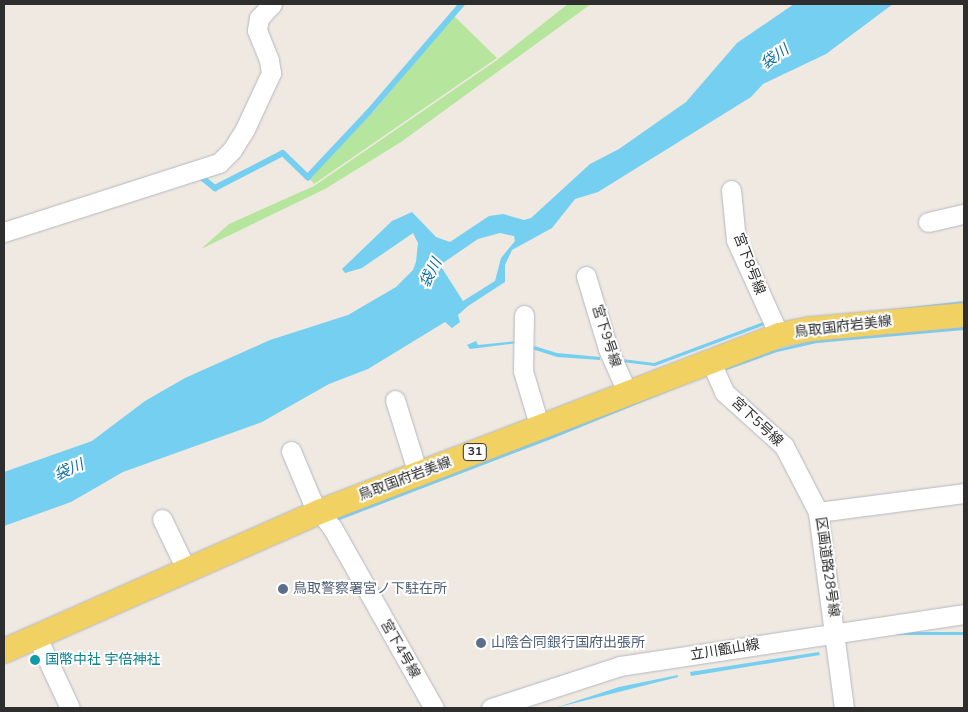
<!DOCTYPE html>
<html>
<head>
<meta charset="utf-8">
<style>
	body { margin:0 }
	#map { position:relative; width:968px; height:712px; overflow:hidden; background:#efe9e1; font-family:"Nunito Sans","Noto Sans JP",sans-serif }
	div>[style] { position:absolute }
	.green>* { inset:0; background:#b6e59e }
	.water>* { inset:0; background:#75cff0; transform-origin:0 0 }
	.stream>* { height:5.5px; margin:-2.75px; padding:0 2.75px; transform-origin:2.75px; border-radius:2.75px; background:#75cff0 }
	.roads { filter:drop-shadow(0 0 1px #b4b7c1) drop-shadow(0 0 1px #b4b7c1) }
	.minor>* { height:19px; margin:-9.5px; padding:0 9.5px; transform-origin:9.5px; border-radius:9.5px; background:#fff }
	.major>* { height:24px; margin:-12px; padding:0 12px; transform-origin:12px; border-radius:12px; background:#f2d163 }
	.dots>* { width:14px; height:14px; translate:-50% -50%; box-sizing:border-box; border:2px solid #fff; border-radius:50% }
	span { translate:-50% -50%; white-space:nowrap; text-align:center; line-height:1.15; -webkit-text-stroke:4px #fff; paint-order:stroke }
	.shield-label span { padding:1px 4px; background:#fff; border:1px solid; border-radius:4px; -webkit-text-stroke-width:0 }
	.shield-label { font-size:12px; color:#2e2e2e; font-weight:700 }
	.street-label { font-size:14px; color:#2e2e2e }
	.service-label { font-size:14px; color:#4e5e75 }
	.left { translate:0 -50%; text-align:left }
	.culture-label { font-size:14px; color:#0d838f }
	.water-label { font-size:15px; color:#0d6fa3; font-style:italic }
	.frame { position:absolute; inset:0; border:5px solid #2e2e2e; pointer-events:none }
</style>
</head>
<body>
<div id="map">
	<div class="green">
		<div style="clip-path:polygon(568px 4px,591px 4px,401px 142px,325px 189px,201px 249px,229px 224px,314px 186px,497px 60px)"></div>
		<div style="clip-path:polygon(454px 16px,497px 58px,314px 184px,309px 178px,373px 112px)"></div>
	</div>
	<div class="water">
		<div style="clip-path:polygon(evenodd,794px 4px,893px 4px,826px 54px,763px 84px,751px 97px,598px 192px,575px 199px,552px 228px,512px 250px,505px 265px,505px 282px,468px 306px,458px 315px,460px 322px,452px 328px,445px 322px,368px 369px,329px 384px,262px 422px,123px 472px,71px 502px,4px 526px,4px 472px,92px 441px,145px 401px,185px 378px,270px 340px,348px 315px,396px 287px,413px 270px,416px 262px,418px 243px,413px 233px,362px 268px,345px 273px,342px 269px,392px 221px,412px 212px,436px 237px,450px 242px,489px 216px,503px 214px,524px 220px,531px 218px,590px 164px,619px 149px,686px 102px,737px 43px,794px 4px,500px 233px,514px 236px,515px 241px,501px 258px,495px 281px,463px 301px,440px 265px,478px 239px,500px 233px)"></div>
		<div style="clip-path:polygon(964px 301px,964px 304px,784px 324px,784px 322px)"></div>
		<div style="clip-path:polygon(766px 321px,767px 324px,655px 366px,622px 362px,622px 359px,654px 363px)"></div>
		<div style="clip-path:polygon(964px 327px,964px 330px,817px 343px,777px 352px,718px 373px,717px 370px,775px 350px,811px 341px)"></div>
		<div style="clip-path:polygon(476px 341px,478px 345px,517px 341px,518px 343px,470px 349px,467px 345px)"></div>
		<div style="clip-path:polygon(531px 345px,557px 353px,600px 357px,600px 360px,557px 357px,529px 348px)"></div>
		<div style="clip-path:polygon(713px 373px,554px 438px,337px 521px,335px 518px)"></div>
		<div style="left:964px;top:632px;width:3px;height:109px;rotate:90deg"></div>
		<div style="clip-path:polygon(819px 652px,820px 655px,691px 676px,690px 672px)"></div>
		<div style="clip-path:polygon(678px 675px,678px 677px,555px 708px,619px 687px)"></div>
	</div>
	<div class="stream">
		<div style="left:199px;top:175px;width:21px;rotate:39deg"></div>
		<div style="left:215px;top:188px;width:76px;rotate:-27.2deg"></div>
		<div style="left:283px;top:153px;width:35px;rotate:44deg"></div>
		<div style="left:308px;top:177px;width:89px;rotate:-46.8deg"></div>
		<div style="left:369px;top:112px;width:143px;rotate:-49.3deg"></div>
	</div>
	<div class="roads">
		<div class="minor">
			<div style="left:731px;top:190px;width:50px;rotate:84.3deg"></div>
			<div style="left:736px;top:240px;width:104px;rotate:65.6deg"></div>
			<div style="left:928px;top:222px;width:37px;rotate:-13deg"></div>
			<div style="left:4px;top:232px;width:226px;rotate:-17.8deg"></div>
			<div style="left:219px;top:163px;width:18px;rotate:-45deg"></div>
			<div style="left:232px;top:150px;width:25px;rotate:-58deg"></div>
			<div style="left:245px;top:129px;width:62px;rotate:-65.1deg"></div>
			<div style="left:271px;top:73px;width:13px;rotate:-99deg"></div>
			<div style="left:269px;top:60px;width:32px;rotate:-112deg"></div>
			<div style="left:257px;top:30px;width:12px;rotate:-81deg"></div>
			<div style="left:259px;top:18px;width:19px;rotate:-47deg"></div>
			<div style="left:586px;top:276px;width:76px;rotate:73.2deg"></div>
			<div style="left:608px;top:349px;width:49px;rotate:66deg"></div>
			<div style="left:524px;top:315px;width:56px;rotate:91deg"></div>
			<div style="left:523px;top:371px;width:59px;rotate:73.4deg"></div>
			<div style="left:710px;top:360px;width:35px;rotate:66deg"></div>
			<div style="left:724px;top:392px;width:81px;rotate:42deg"></div>
			<div style="left:784px;top:446px;width:74px;rotate:62.7deg"></div>
			<div style="left:395px;top:400px;width:77px;rotate:72.7deg"></div>
			<div style="left:291px;top:451px;width:54px;rotate:67.2deg"></div>
			<div style="left:312px;top:501px;width:35px;rotate:53deg"></div>
			<div style="left:333px;top:529px;width:206px;rotate:60.6deg"></div>
			<div style="left:162px;top:519px;width:55px;rotate:64.4deg"></div>
			<div style="left:37px;top:637px;width:78px;rotate:65.1deg"></div>
			<div style="left:491px;top:708px;width:136px;rotate:-18deg"></div>
			<div style="left:620px;top:666px;width:348px;rotate:-8.6deg"></div>
			<div style="left:844px;top:708px;width:198px;rotate:-97.6deg"></div>
			<div style="left:818px;top:512px;width:147px;rotate:-7.4deg"></div>
		</div>
		<div class="major">
			<div style="left:4px;top:651px;width:344px;rotate:-23.8deg"></div>
			<div style="left:319px;top:512px;width:493px;rotate:-21deg"></div>
			<div style="left:779px;top:335px;width:32px;rotate:-11deg"></div>
			<div style="left:810px;top:329px;width:155px;rotate:-5.2deg"></div>
		</div>
	</div>
	<div class="dots">
		<div style="left:283px;top:589px;background:#5c6f8a"></div>
		<div style="left:481px;top:643px;background:#5c6f8a"></div>
		<div style="left:35px;top:660px;background:#0f9aa8"></div>
	</div>
	<div class="shield-label">
		<span style="left:475px;top:452px">31</span>
	</div>
	<div class="street-label">
		<span style="left:749px;top:264px;rotate:69deg">宮下8号線</span>
		<span style="left:843px;top:327px;rotate:-7deg">鳥取国府岩美線</span>
		<span style="left:606px;top:336px;rotate:72deg">宮下9号線</span>
		<span style="left:757px;top:422px;rotate:43deg">宮下5号線</span>
		<span style="left:405px;top:479px;rotate:-21deg">鳥取国府岩美線</span>
		<span style="left:827px;top:567px;rotate:82deg">区画道路28号線</span>
		<span style="left:400px;top:649px;rotate:60deg">宮下4号線</span>
		<span style="left:725px;top:650px;rotate:-9deg">立川甑山線</span>
	</div>
	<div class="service-label">
		<span class="left" style="left:293px;top:589px">鳥取警察署宮ノ下駐在所</span>
		<span class="left" style="left:491px;top:643px">山陰合同銀行国府出張所</span>
	</div>
	<div class="culture-label">
		<span class="left" style="left:45px;top:660px">国幣中社 宇倍神社</span>
	</div>
	<div class="water-label">
		<span style="left:775px;top:57px;rotate:-35deg">袋川</span>
		<span style="left:431px;top:273px;rotate:-63deg">袋川</span>
		<span style="left:69px;top:470px;rotate:-23deg">袋川</span>
	</div>
	<div class="frame"></div>
</div>
</body>
</html>
